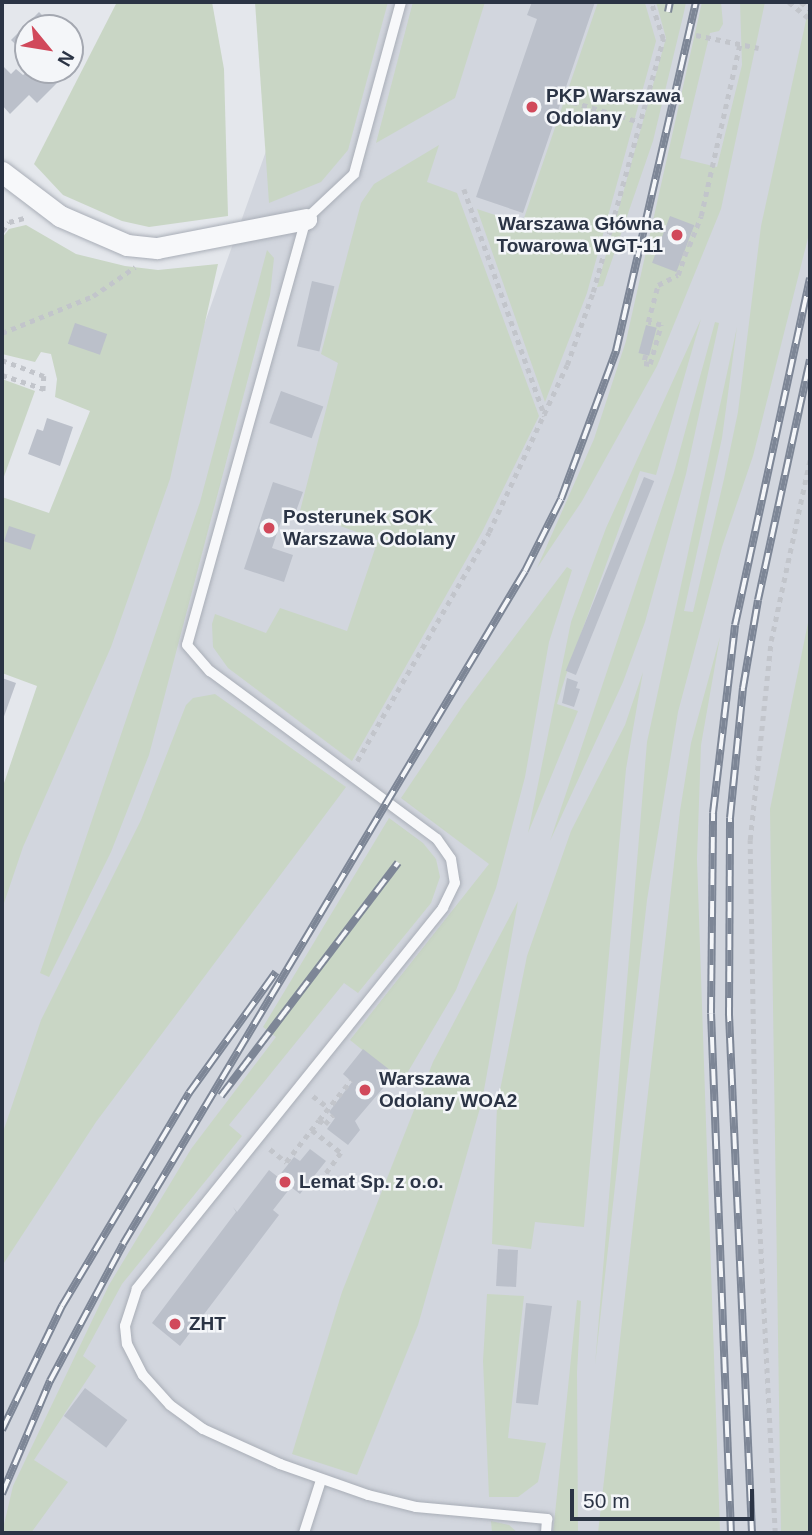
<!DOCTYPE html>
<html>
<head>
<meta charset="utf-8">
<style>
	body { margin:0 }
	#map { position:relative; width:812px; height:1535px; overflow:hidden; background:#e4e7ec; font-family:Helvetica,sans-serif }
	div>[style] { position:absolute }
	.built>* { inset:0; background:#d2d6de }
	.green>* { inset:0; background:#c9d6c5 }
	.building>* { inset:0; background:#bbc0ca; transform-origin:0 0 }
	.path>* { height:4.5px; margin-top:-2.25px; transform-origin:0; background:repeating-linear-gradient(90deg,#c2c5cb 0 5px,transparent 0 10px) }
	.roads { filter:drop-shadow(0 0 2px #a9aeb7) drop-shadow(0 0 2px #a9aeb7) }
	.service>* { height:10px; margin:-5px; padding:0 5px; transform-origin:5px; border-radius:5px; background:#f7f8fa }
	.minor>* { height:21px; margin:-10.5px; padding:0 10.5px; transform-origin:10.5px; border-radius:10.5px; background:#f7f8fa }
	.rail>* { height:8px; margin-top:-4px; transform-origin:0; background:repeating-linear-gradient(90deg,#f4f6f9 0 16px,#7d8696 0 32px); box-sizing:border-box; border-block:2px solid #7d8696 }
	.dots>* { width:19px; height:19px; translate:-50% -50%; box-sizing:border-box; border:4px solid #f4f6f9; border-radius:50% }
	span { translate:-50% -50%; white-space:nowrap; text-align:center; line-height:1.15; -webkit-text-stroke:5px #f4f6f9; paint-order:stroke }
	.poi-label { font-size:19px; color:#2b3445; font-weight:700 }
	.left { translate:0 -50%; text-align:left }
	.right { translate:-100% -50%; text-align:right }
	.frame { position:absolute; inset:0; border:4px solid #2b3445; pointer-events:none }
	.north { position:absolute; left:14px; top:14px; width:70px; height:70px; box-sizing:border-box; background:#f4f6f9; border:2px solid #a4a8b1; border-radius:50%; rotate:120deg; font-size:19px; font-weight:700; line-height:28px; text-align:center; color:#2b3445 }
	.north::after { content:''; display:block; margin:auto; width:24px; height:32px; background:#d1495b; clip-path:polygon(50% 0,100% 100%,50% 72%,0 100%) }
	.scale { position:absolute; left:570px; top:1489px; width:184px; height:32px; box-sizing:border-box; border:4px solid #2b3445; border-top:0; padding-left:9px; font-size:21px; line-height:24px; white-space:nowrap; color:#2b3445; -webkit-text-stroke:5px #f4f6f9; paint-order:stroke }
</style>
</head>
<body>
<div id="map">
	<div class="built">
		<div style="clip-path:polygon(270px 2px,810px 2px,810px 1533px,2px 1533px,2px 891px,270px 140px)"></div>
	</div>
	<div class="green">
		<div style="clip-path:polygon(117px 2px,212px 2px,224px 69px,228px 216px,149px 227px,122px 221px,63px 195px,34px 164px)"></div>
		<div style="clip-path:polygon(255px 2px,388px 2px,348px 150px,321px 182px,269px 203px)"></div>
		<div style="clip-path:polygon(413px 2px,485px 2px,455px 98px,376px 143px)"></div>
		<div style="clip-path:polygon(598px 2px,645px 3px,656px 41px,587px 293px,545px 402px,477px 209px,522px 224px)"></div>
		<div style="clip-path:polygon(656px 2px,686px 2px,684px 12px,653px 141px,603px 286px,597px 287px,666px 38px)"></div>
		<div style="clip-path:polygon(702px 2px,721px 2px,723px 24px,719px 31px,710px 33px,680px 158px,717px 167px,742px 65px,740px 2px,765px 2px,721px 209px,657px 366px,582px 501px,537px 568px,594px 439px,626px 341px)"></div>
		<div style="clip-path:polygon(810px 2px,810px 230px,753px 456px,722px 547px,678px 712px,647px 900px,595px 1365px,647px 742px,737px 327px,722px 438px,684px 611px,693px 612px,724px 479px,738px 412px,761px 226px)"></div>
		<div style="clip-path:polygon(439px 145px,427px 182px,457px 193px,539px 416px,482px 532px,352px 761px,228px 668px,213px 647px,212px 624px,215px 614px,266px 633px,280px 608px,347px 631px,378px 540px,300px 511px,338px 363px,321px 354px,361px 203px,374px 184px)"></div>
		<div style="clip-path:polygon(26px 225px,76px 254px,125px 266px,158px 270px,218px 264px,170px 479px,111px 647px,23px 847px,2px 909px,2px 789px,37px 686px,2px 673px,2px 497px,49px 513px,90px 411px,55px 397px,57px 379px,51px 354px,41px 352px,35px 362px,2px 354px,2px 238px,9px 229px)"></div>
		<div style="clip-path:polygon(267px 250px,274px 258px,270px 295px,149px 755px,111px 852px,49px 977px,40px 973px,200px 502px)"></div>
		<div style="clip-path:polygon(701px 319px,656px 475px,640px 471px,566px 675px,557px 704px,578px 711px,528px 833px,571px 622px,606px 528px)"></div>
		<div style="clip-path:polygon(715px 322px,719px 323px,686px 474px,645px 622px,623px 682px,550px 841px,674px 472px)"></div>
		<div style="clip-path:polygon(2px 379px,35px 391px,2px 482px)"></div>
		<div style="clip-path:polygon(567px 567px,572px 570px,549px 642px,525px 777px,496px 888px,456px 990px,402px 1082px,350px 1040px,489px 864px,401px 798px,464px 704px)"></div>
		<div style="clip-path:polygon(810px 613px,810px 1533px,781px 1533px,770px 809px)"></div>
		<div style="clip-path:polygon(720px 637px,701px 745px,697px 859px,720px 1533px,598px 1533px,680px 811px,691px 743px)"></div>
		<div style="clip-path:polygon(643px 672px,626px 769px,584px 1227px,535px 1222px,531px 1249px,492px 1244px,497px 1105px,527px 956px,571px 831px,625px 725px)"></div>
		<div style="clip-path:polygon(215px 694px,346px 787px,96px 1122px,2px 1266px,2px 1135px,41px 1020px,141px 820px,186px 705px,193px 698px)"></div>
		<div style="clip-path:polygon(389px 818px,423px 843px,436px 859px,440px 877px,431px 903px,358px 993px,344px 983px,229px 1125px,242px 1136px,122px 1284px,83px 1356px,96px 1366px,34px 1460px,68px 1482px,31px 1533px,2px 1533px,13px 1486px,109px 1285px,191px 1149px,276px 1037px,263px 1027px)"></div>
		<div style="clip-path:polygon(518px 901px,482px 1101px,418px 1325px,357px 1475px,292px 1454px,342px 1292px,433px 1062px)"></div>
		<div style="clip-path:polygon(487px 1294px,524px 1296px,508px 1438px,546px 1443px,538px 1482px,518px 1497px,489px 1497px,483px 1361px)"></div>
		<div style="clip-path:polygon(577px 1300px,581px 1301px,577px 1372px,578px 1533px,553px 1533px)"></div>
		<div style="clip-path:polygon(491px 1521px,509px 1525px,518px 1533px,492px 1533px)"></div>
	</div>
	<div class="building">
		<div style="clip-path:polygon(532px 2px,595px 2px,523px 213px,476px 197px,537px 19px,527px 15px)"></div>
		<div style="clip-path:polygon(39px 12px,55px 28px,28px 28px,28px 56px,11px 40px)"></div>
		<div style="clip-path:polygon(2px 65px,11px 74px,16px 69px,23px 75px,30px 70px,37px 77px,43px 70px,56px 70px,63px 77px,37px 103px,29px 95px,10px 114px,2px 105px)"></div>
		<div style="left:670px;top:216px;width:26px;height:50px;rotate:21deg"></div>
		<div style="left:312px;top:281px;width:23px;height:67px;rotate:13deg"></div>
		<div style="left:75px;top:323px;width:34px;height:22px;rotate:19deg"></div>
		<div style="left:646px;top:325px;width:11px;height:29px;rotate:15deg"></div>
		<div style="left:281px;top:391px;width:45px;height:34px;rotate:20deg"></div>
		<div style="clip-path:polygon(47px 418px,73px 427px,60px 466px,28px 454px,37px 429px,43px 431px)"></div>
		<div style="left:644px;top:477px;width:11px;height:209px;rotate:22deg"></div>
		<div style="clip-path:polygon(273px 482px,303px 492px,295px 514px,285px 510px,272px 548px,293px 555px,284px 582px,244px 569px)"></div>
		<div style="left:9px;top:526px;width:28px;height:16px;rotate:18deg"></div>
		<div style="clip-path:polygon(2px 678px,16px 683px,2px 722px)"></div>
		<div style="clip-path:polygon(567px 678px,578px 682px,576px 688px,580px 689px,574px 707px,562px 703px)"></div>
		<div style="clip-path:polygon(363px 1049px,395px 1074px,355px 1121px,360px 1130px,348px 1145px,327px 1129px,335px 1118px,329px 1112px,352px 1082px,343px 1074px)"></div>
		<div style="clip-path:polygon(310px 1149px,326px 1161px,300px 1194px,291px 1187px,273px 1210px,279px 1215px,180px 1346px,152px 1323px,236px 1212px,233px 1207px,237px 1212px,269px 1170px,278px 1177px,294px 1157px,300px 1161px)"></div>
		<div style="left:498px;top:1249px;width:20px;height:37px;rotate:3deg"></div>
		<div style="clip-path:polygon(526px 1303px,552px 1306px,538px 1405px,516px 1403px)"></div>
		<div style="left:85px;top:1388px;width:53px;height:35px;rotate:37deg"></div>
	</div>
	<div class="path">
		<div style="left:789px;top:2px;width:27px;rotate:39deg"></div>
		<div style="left:801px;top:2px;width:11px;rotate:38deg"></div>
		<div style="left:696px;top:35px;width:64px;rotate:11.7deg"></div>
		<div style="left:563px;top:99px;width:80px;rotate:16.6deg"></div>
		<div style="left:464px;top:189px;width:241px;rotate:70.4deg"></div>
		<div style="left:2px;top:231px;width:11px;rotate:-52deg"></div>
		<div style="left:9px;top:222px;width:16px;rotate:-15deg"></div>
		<div style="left:689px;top:246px;width:32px;rotate:-68deg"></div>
		<div style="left:701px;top:216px;width:177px;rotate:-77.3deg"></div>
		<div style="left:2px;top:333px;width:98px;rotate:-22.1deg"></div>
		<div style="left:93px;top:296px;width:51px;rotate:-34.6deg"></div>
		<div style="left:646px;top:355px;width:8px;rotate:104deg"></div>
		<div style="left:644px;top:363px;width:6px;rotate:9deg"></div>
		<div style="left:650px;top:364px;width:41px;rotate:-74.2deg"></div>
		<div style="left:661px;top:325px;width:13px;rotate:-167deg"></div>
		<div style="left:648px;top:322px;width:38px;rotate:-75deg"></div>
		<div style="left:658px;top:285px;width:22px;rotate:-27deg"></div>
		<div style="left:678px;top:275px;width:31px;rotate:-71deg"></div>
		<div style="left:2px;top:360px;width:45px;rotate:20.9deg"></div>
		<div style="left:44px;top:376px;width:18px;rotate:93deg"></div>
		<div style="left:2px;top:375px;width:44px;rotate:18.4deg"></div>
		<div style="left:357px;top:761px;width:264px;rotate:-60deg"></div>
		<div style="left:489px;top:532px;width:184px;rotate:-65deg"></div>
		<div style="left:567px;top:365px;width:77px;rotate:-70.4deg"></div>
		<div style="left:593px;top:292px;width:263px;rotate:-74.5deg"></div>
		<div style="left:663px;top:39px;width:39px;rotate:-108deg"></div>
		<div style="left:313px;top:1096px;width:20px;rotate:37deg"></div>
		<div style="left:319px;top:1120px;width:51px;rotate:-51.3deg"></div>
		<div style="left:312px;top:1130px;width:37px;rotate:38deg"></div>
		<div style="left:341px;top:1153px;width:37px;rotate:126deg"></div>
		<div style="left:319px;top:1183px;width:9px;rotate:41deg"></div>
		<div style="left:270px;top:1149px;width:21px;rotate:39deg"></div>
		<div style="left:286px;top:1162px;width:53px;rotate:-51.8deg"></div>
		<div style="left:319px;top:1120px;width:7px;rotate:34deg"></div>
		<div style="left:325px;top:1124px;width:12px;rotate:-48deg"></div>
		<div style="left:775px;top:1533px;width:400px;rotate:-92.9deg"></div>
		<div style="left:755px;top:1134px;width:294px;rotate:-91deg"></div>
		<div style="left:750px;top:840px;width:200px;rotate:-84deg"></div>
		<div style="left:771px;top:641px;width:186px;rotate:-77.9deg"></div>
	</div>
	<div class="roads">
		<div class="service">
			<div style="left:401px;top:2px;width:178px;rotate:105.3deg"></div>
			<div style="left:354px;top:174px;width:66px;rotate:136.8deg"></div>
			<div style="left:306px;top:219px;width:442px;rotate:105.6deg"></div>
			<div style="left:187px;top:645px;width:35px;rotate:49deg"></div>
			<div style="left:210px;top:671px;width:282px;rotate:36.5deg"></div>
			<div style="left:437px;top:839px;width:24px;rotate:55deg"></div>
			<div style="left:451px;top:859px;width:24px;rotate:81deg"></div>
			<div style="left:455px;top:883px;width:28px;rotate:116deg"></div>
			<div style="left:443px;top:908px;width:489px;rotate:128.8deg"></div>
			<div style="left:137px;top:1289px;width:39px;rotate:108deg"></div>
			<div style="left:125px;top:1326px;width:18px;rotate:84deg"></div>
			<div style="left:127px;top:1344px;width:35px;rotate:63deg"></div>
			<div style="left:143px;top:1375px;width:40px;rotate:48deg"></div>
			<div style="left:170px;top:1405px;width:41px;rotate:36deg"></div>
			<div style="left:203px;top:1429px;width:85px;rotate:24.4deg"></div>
			<div style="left:280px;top:1464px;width:93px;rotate:19.4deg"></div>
			<div style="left:368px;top:1495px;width:49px;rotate:14deg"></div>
			<div style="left:416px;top:1507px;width:132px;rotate:5.2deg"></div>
			<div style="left:547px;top:1519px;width:14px;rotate:94deg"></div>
			<div style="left:304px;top:1533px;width:56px;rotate:-72.2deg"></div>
		</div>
		<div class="minor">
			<div style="left:2px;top:172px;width:73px;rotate:37.2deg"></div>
			<div style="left:60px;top:216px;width:73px;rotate:23.4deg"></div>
			<div style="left:127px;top:245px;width:30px;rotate:6deg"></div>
			<div style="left:157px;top:248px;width:152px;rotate:-11deg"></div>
		</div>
	</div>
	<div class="rail">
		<div style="left:668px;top:12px;width:10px;rotate:-79deg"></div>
		<div style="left:221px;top:1096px;width:293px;rotate:-52.8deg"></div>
		<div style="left:2px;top:1430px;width:138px;rotate:-64.2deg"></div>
		<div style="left:62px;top:1306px;width:248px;rotate:-59.2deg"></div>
		<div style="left:189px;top:1093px;width:149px;rotate:-54.3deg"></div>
		<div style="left:2px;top:1494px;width:123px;rotate:-67deg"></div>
		<div style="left:50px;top:1381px;width:155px;rotate:-61.9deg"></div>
		<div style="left:123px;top:1244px;width:784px;rotate:-59.15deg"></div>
		<div style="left:525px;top:571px;width:80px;rotate:-63.4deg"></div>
		<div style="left:561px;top:499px;width:158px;rotate:-69.6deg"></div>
		<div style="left:616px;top:351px;width:358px;rotate:-77.1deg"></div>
		<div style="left:731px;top:1533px;width:520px;rotate:-92.2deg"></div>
		<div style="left:711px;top:1013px;width:200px;rotate:-89.4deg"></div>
		<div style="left:713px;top:813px;width:189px;rotate:-83.3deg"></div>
		<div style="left:735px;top:625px;width:355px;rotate:-77.8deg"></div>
		<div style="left:752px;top:1533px;width:520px;rotate:-92.54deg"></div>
		<div style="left:729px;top:1014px;width:196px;rotate:-89.7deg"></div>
		<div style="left:730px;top:818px;width:131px;rotate:-84.3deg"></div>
		<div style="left:743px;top:688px;width:89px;rotate:-80.3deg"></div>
		<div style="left:758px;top:600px;width:246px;rotate:-77.8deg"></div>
	</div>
	<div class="dots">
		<div style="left:532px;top:107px;background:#d1495b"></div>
		<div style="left:677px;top:235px;background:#d1495b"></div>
		<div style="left:269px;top:528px;background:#d1495b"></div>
		<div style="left:365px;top:1090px;background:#d1495b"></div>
		<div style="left:285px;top:1182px;background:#d1495b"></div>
		<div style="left:175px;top:1324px;background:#d1495b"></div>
	</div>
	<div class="poi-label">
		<span class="left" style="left:546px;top:107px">PKP Warszawa<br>Odolany</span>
		<span class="right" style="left:663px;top:235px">Warszawa Główna<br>Towarowa WGT-11</span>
		<span class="left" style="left:283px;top:528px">Posterunek SOK<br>Warszawa Odolany</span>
		<span class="left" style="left:379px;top:1090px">Warszawa<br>Odolany WOA2</span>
		<span class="left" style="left:299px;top:1182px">Lemat Sp. z o.o.</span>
		<span class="left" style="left:189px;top:1324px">ZHT</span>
	</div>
	<div class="frame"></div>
	<div class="north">N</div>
	<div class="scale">50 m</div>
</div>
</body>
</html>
